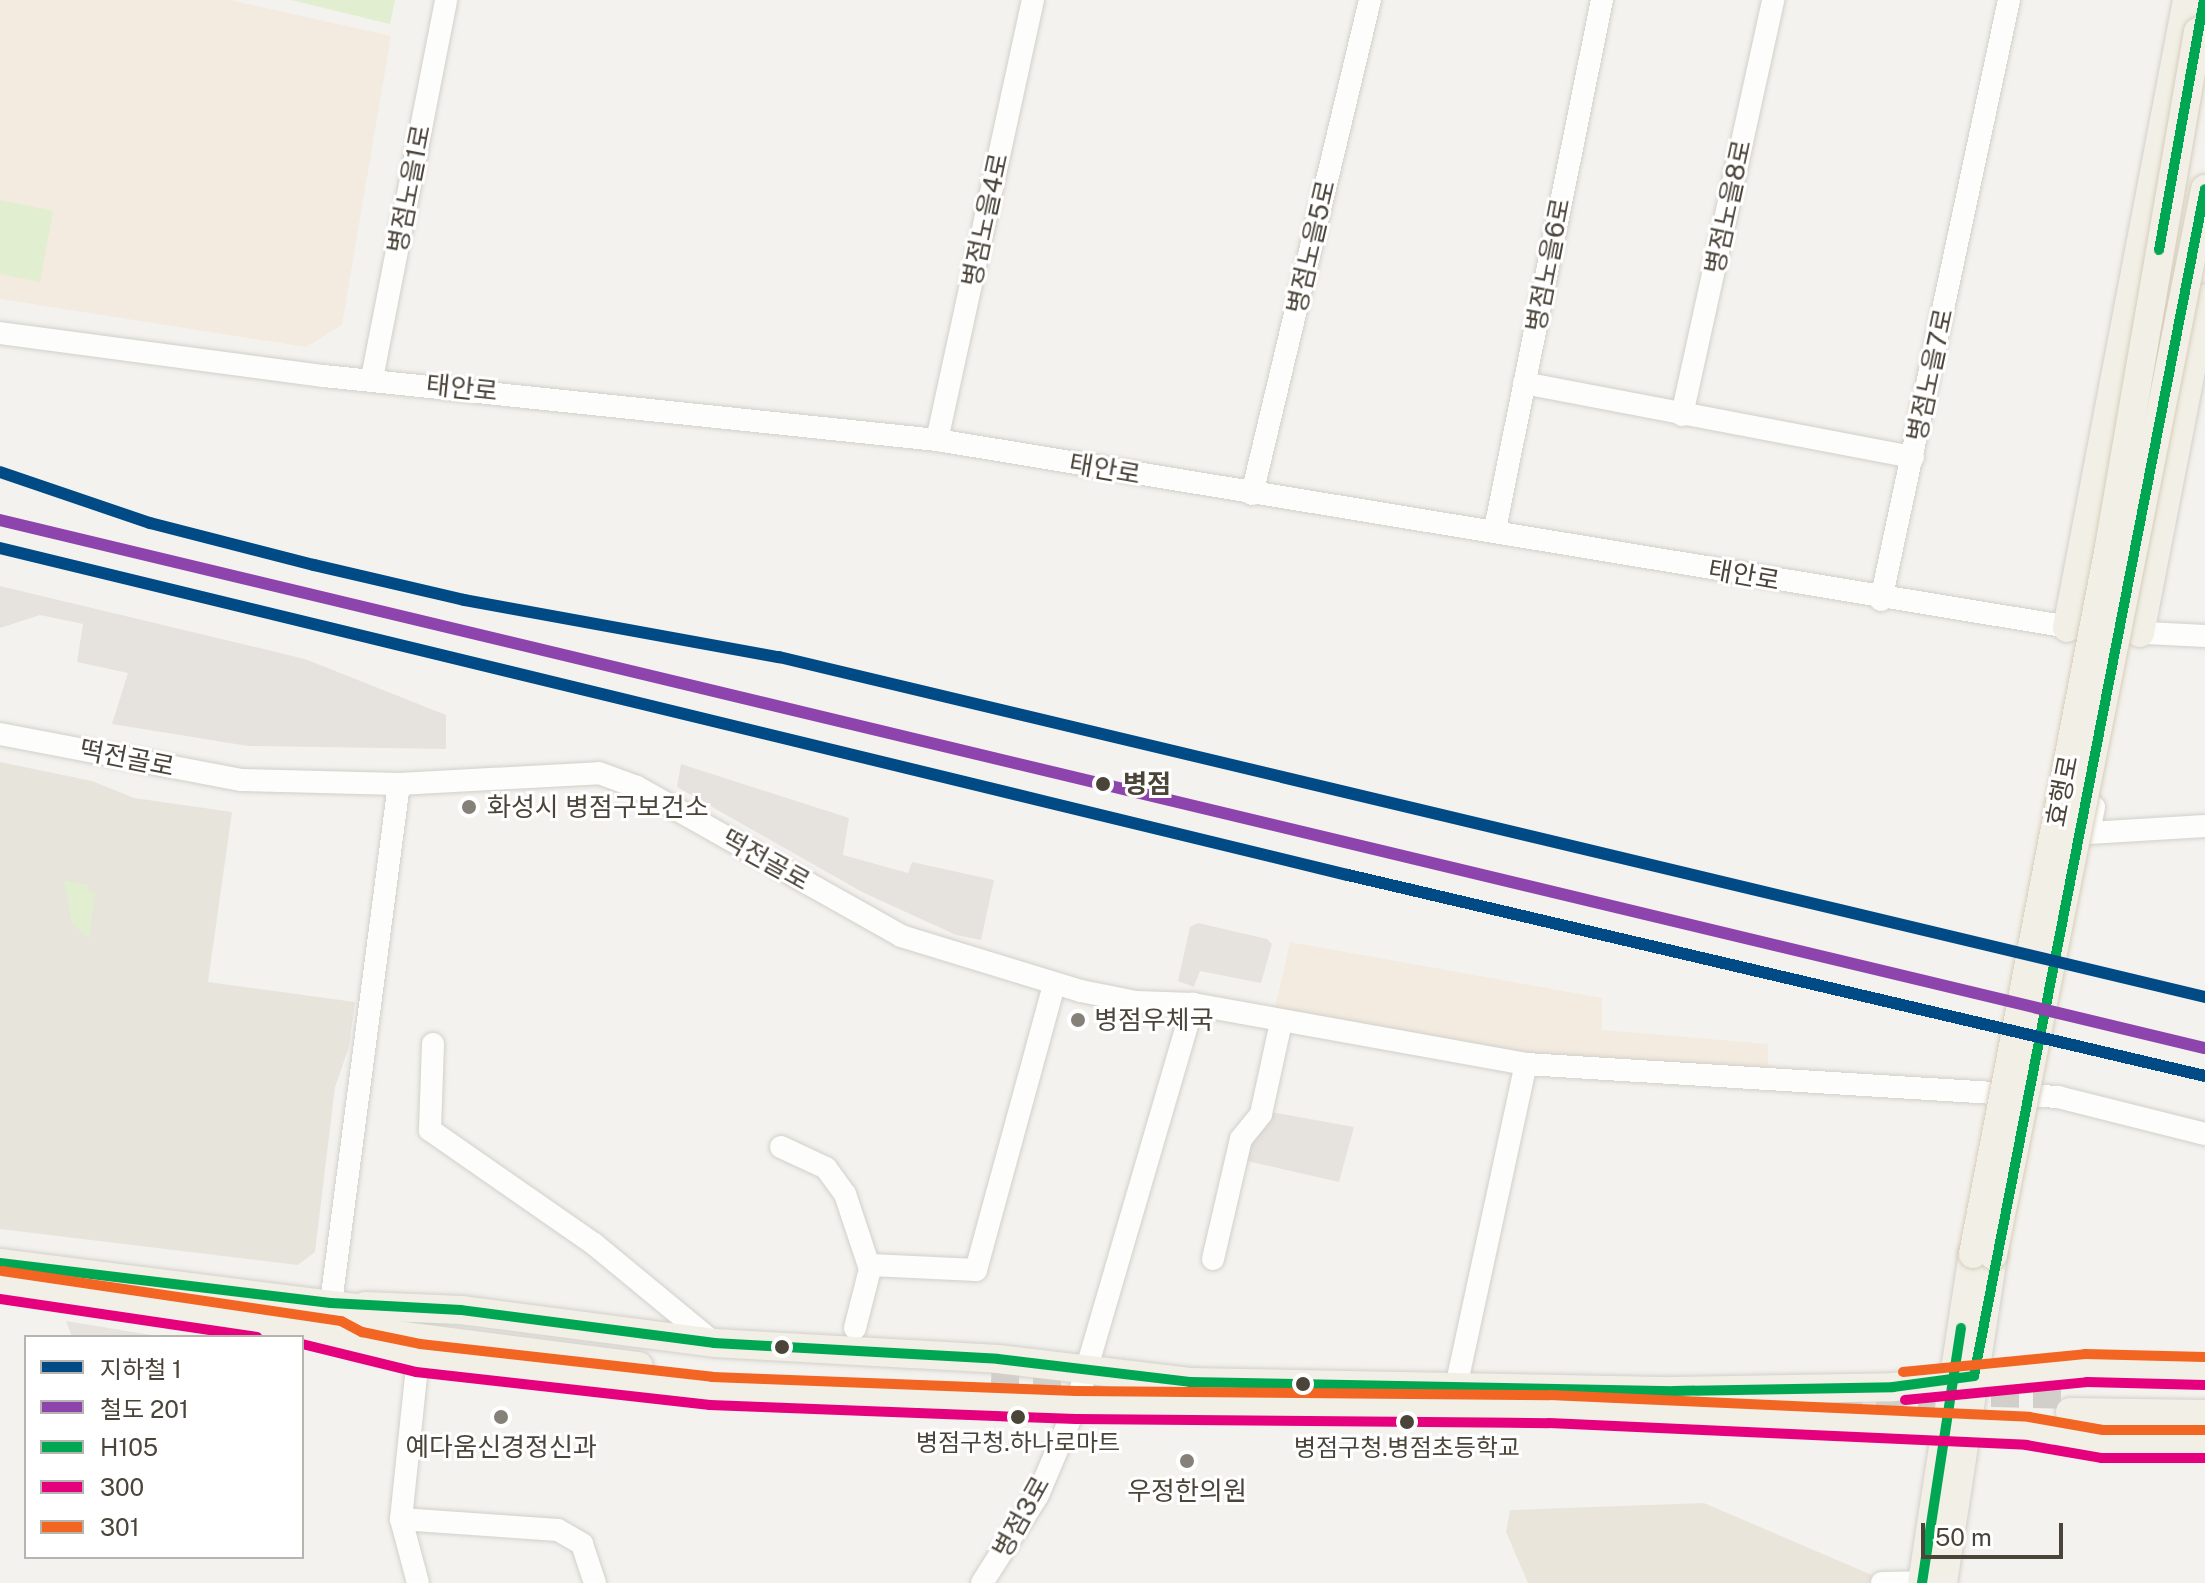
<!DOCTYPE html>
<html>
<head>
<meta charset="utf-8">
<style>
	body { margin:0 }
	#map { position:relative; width:2205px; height:1583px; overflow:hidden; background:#f4f2ee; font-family:"Public Sans","Noto Sans KR",sans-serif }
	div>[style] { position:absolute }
	.residential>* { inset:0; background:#e7e4dc }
	.commercial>* { inset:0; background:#f3ebdf }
	.education>* { inset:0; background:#eae5da }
	.green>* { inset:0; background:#e1eecf }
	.parking>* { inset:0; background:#e6e3df }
	.major-tunnel>* { height:28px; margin-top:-14px; transform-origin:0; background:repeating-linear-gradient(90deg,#d2cfca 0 28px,transparent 0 42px) }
	.roads { filter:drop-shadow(0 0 2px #d2d0cb) drop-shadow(0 0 2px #d2d0cb) }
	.minor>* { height:22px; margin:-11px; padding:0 11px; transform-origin:11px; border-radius:11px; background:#fdfdfc }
	.major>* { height:28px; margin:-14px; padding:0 14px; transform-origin:14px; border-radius:14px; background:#f2efe6 }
	.bridges { filter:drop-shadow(0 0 2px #d6cebb) drop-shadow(0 0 2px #d6cebb) }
	.major-bridge>* { height:28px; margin:-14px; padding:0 14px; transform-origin:14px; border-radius:14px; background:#f2efe6 }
	.bus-1>* { height:10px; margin:-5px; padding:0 5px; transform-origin:5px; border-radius:5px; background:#00a651 }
	.bus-2>* { height:10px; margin:-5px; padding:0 5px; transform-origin:5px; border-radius:5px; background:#e5007d }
	.bus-3>* { height:10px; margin:-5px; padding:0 5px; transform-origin:5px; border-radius:5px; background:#f26522 }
	.rail-1>* { height:12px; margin:-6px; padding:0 6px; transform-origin:6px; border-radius:6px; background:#8e44ad }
	.metro-1>* { height:12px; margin:-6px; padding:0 6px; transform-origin:6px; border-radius:6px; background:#004a85 }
	.dots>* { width:22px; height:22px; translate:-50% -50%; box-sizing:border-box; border:4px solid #fff; border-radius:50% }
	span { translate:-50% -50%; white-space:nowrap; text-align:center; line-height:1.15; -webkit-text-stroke:6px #fff; paint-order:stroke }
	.bus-label { font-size:24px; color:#4b4439 }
	.street-label { font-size:26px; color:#4b4439 }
	.stop-label { font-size:26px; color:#4b4439; font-weight:700 }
	.left { translate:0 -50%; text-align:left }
	.poi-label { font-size:26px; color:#4b4439 }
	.legend { position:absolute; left:24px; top:1335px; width:280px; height:224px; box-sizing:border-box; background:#fff; border:2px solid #b7b4b0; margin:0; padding:10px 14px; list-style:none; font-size:24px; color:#4b4439 }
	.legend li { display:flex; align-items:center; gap:16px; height:40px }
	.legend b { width:40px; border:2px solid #b7b4b0 }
	.scale { position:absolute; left:1921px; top:1523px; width:142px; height:36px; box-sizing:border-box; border:4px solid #4b4439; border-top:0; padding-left:10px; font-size:24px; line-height:28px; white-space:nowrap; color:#4b4439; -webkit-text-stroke:6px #fff; paint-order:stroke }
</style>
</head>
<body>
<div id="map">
	<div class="residential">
		<div style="clip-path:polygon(0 762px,92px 781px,134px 798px,232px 812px,208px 982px,355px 1002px,349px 1047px,335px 1087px,315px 1252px,298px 1265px,0 1229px)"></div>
	</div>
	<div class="commercial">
		<div style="clip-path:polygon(0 0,230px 0,391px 36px,342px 325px,306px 347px,0 299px)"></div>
		<div style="clip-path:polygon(1290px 942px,1602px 998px,1602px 1030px,1768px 1044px,1768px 1071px,1520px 1053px,1274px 1012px)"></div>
	</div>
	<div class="education">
		<div style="clip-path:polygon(1704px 1503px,1872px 1575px,1869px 1583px,1528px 1583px,1506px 1532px,1510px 1510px)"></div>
	</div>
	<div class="green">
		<div style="clip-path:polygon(291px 0,395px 0,390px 24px)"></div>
		<div style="clip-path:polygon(0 200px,53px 211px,40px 282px,0 274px)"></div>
		<div style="clip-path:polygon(64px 881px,88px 885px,88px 892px,95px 893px,89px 938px,72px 923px)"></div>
	</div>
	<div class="parking">
		<div style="clip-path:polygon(0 586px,305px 659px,446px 715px,446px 749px,248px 746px,112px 724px,128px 673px,77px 662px,83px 624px,40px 615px,0 628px)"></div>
		<div style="clip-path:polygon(681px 764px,849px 818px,843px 855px,908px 873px,912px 862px,994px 880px,981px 940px,956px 935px,862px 892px,677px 787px)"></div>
		<div style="clip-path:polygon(1198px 923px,1267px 939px,1272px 944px,1261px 983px,1200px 971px,1194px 987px,1178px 981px,1190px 927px)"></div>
		<div style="clip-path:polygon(1266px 1111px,1354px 1127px,1339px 1182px,1243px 1160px)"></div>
		<div style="clip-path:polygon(66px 1321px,163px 1337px,72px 1337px)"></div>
	</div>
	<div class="major-tunnel">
		<div style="left:991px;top:1383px;width:172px;rotate:2.3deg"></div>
		<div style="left:1949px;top:1392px;width:123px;rotate:1.4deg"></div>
		<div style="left:1708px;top:1403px;width:262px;rotate:1.3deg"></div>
	</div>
	<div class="roads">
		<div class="minor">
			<div style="left:0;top:333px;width:327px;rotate:7.6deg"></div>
			<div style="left:324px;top:376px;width:616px;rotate:5.96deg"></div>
			<div style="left:937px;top:440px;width:1160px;rotate:9.38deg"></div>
			<div style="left:372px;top:378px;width:385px;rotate:-78.9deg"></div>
			<div style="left:1524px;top:383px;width:396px;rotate:10.8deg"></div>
			<div style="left:1682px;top:415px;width:425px;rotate:-77.6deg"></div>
			<div style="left:937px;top:440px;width:450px;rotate:-77.7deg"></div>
			<div style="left:1252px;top:494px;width:508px;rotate:-76.57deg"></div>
			<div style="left:1495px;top:529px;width:540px;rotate:-78.57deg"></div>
			<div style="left:1881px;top:600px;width:614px;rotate:-77.96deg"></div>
			<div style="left:2127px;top:632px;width:78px;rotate:2.9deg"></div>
			<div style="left:0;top:734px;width:246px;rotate:10.8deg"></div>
			<div style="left:242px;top:780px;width:157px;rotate:1.5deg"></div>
			<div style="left:399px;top:784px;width:200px;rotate:-3.1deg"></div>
			<div style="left:599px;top:773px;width:40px;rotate:20.2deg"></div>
			<div style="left:637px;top:787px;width:303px;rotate:29.4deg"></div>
			<div style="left:901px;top:936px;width:188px;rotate:17deg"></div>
			<div style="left:1081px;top:991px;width:56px;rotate:11.3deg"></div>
			<div style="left:1136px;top:1002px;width:57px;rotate:2deg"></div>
			<div style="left:1193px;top:1004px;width:338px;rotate:10.2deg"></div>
			<div style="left:1526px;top:1064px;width:533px;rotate:3.55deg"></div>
			<div style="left:2058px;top:1097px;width:152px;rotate:14.1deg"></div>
			<div style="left:2094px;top:807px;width:26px;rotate:101deg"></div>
			<div style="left:2089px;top:833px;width:116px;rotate:-3.5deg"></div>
			<div style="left:433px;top:1044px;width:86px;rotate:92deg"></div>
			<div style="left:430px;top:1130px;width:200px;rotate:34.8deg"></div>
			<div style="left:594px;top:1244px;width:156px;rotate:39.5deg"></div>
			<div style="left:781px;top:1147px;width:50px;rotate:25deg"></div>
			<div style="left:826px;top:1168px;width:32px;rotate:54deg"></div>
			<div style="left:845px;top:1194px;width:76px;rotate:71.6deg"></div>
			<div style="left:1213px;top:1259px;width:123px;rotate:-76.9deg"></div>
			<div style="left:1241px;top:1139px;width:32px;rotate:-51deg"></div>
			<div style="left:1261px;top:1114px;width:94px;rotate:-77.7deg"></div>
			<div style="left:331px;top:1303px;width:523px;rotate:-82.54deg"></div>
			<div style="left:855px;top:1328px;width:65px;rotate:-75.7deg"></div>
			<div style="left:871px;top:1265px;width:105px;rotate:2.7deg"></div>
			<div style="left:976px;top:1270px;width:295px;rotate:-74.7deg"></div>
			<div style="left:1456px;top:1387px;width:330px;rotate:-77.8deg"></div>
			<div style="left:401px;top:1519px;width:157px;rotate:4deg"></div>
			<div style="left:558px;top:1530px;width:28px;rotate:30deg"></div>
			<div style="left:582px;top:1544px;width:41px;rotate:71.6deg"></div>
			<div style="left:418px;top:1583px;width:66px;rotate:-104.9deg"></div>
			<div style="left:401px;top:1519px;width:162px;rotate:-84deg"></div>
			<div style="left:982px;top:1583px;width:104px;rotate:-57.5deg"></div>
			<div style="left:1038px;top:1495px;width:98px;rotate:-67.1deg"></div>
			<div style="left:1076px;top:1405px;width:418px;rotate:-73.7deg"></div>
			<div style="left:1882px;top:1583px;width:56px;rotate:-1deg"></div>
		</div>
		<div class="major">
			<div style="left:2067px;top:628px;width:639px;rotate:-79.18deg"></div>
			<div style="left:2140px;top:633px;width:341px;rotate:-79deg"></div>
			<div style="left:0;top:1263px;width:384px;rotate:7.2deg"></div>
			<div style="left:0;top:1285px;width:343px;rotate:8.4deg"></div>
			<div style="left:339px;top:1335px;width:19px;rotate:-16deg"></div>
			<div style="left:357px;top:1330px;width:284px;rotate:7.3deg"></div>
			<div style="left:365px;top:1306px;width:96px;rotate:2.4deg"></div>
			<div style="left:461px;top:1310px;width:255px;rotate:7.4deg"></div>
			<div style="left:714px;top:1343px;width:284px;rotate:3.2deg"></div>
			<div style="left:998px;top:1359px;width:193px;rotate:6.8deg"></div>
			<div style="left:1190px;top:1382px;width:484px;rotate:1.1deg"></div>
			<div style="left:1674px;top:1391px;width:219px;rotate:-1deg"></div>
			<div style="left:1893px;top:1387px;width:194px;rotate:-5.6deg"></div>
			<div style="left:2086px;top:1368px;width:119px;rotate:1.4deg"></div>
			<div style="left:339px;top:1335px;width:21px;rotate:29deg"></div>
			<div style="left:357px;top:1345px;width:62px;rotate:12deg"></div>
			<div style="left:418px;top:1358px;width:295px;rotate:6.4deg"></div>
			<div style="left:711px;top:1391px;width:365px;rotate:2.2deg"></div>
			<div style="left:1076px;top:1405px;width:473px;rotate:0.5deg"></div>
			<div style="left:1549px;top:1409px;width:480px;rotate:2.6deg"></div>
			<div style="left:2028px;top:1431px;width:75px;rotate:10deg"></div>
			<div style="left:2102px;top:1444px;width:103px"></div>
			<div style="left:2070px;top:1412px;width:135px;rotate:0.8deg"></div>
			<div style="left:1922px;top:1583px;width:333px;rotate:-81.2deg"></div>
			<div style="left:1943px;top:1583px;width:332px;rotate:-81.3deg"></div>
		</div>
	</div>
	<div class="bridges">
		<div class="major-bridge">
			<div style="left:1973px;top:1254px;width:720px;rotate:-79.11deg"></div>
			<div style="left:2109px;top:547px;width:523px;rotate:-80.2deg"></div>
			<div style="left:1993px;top:1255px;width:1087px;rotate:-78.75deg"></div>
		</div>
	</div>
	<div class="bus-1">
		<div style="left:2159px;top:250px;width:254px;rotate:-79.8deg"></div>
		<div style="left:0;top:1263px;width:333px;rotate:6.9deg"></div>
		<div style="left:331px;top:1303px;width:130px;rotate:3.1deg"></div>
		<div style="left:461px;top:1310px;width:255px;rotate:7.4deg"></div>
		<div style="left:714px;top:1343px;width:284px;rotate:3.2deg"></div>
		<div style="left:998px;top:1359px;width:193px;rotate:6.8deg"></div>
		<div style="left:1190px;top:1382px;width:484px;rotate:1.1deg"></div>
		<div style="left:1674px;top:1391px;width:219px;rotate:-1deg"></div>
		<div style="left:1893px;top:1387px;width:82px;rotate:-7.7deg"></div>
		<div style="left:1974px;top:1376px;width:1209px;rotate:-78.99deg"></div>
		<div style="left:1922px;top:1583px;width:258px;rotate:-81.3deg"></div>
	</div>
	<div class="bus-2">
		<div style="left:0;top:1299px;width:260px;rotate:8.4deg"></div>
		<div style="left:302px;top:1344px;width:117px;rotate:13.8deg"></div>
		<div style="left:416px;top:1372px;width:296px;rotate:6.4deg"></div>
		<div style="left:710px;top:1405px;width:366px;rotate:2.2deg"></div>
		<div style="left:1076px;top:1419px;width:473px;rotate:0.5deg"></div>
		<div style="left:1549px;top:1423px;width:478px;rotate:2.6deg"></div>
		<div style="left:2026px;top:1445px;width:76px;rotate:9.8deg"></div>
		<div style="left:2101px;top:1458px;width:104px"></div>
		<div style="left:1905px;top:1400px;width:183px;rotate:-5.6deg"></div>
		<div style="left:2087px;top:1382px;width:118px;rotate:1.5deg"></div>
	</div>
	<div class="bus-3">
		<div style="left:2px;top:1271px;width:343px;rotate:8.4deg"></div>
		<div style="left:341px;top:1321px;width:24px;rotate:28deg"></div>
		<div style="left:362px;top:1332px;width:59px;rotate:11.7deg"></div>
		<div style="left:420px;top:1344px;width:294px;rotate:6.4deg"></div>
		<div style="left:712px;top:1377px;width:364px;rotate:2.2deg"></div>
		<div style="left:1076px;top:1391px;width:474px;rotate:0.5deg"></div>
		<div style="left:1550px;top:1395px;width:480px;rotate:2.6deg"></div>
		<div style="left:2029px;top:1417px;width:75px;rotate:10deg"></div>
		<div style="left:2103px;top:1430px;width:102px"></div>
		<div style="left:1903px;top:1372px;width:183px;rotate:-5.6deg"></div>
		<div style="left:2085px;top:1354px;width:120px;rotate:1.4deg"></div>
	</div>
	<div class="rail-1">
		<div style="left:0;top:520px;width:2267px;rotate:13.47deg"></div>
	</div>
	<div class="metro-1">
		<div style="left:0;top:472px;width:158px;rotate:18.8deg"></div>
		<div style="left:150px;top:523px;width:169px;rotate:14.4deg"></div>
		<div style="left:314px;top:565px;width:154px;rotate:13.1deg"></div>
		<div style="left:464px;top:600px;width:320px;rotate:10.3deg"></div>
		<div style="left:779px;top:657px;width:1466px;rotate:13.41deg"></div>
		<div style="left:0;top:548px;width:1387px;rotate:13.64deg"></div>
		<div style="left:1348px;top:875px;width:880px;rotate:13.2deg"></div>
	</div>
	<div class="dots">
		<div style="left:1103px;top:784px;background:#4b4439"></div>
		<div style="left:469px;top:807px;background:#868178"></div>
		<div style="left:1078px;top:1020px;background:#868178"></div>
		<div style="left:782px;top:1347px;background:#4b4439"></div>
		<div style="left:1303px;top:1384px;background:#4b4439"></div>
		<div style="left:501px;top:1417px;background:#868178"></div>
		<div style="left:1018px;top:1417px;background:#4b4439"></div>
		<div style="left:1407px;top:1422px;background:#4b4439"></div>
		<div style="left:1187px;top:1461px;background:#868178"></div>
	</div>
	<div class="bus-label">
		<span style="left:1018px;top:1443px">병점구청.하나로마트</span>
		<span style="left:1407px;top:1448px">병점구청.병점초등학교</span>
	</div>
	<div class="street-label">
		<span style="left:409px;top:189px;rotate:-79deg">병점노을1로</span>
		<span style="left:1728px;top:207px;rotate:-78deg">병점노을8로</span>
		<span style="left:985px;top:220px;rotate:-78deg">병점노을4로</span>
		<span style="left:1311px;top:247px;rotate:-77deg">병점노을5로</span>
		<span style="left:1548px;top:265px;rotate:-79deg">병점노을6로</span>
		<span style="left:1930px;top:375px;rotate:-78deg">병점노을7로</span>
		<span style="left:462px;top:388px;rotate:6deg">태안로</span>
		<span style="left:1105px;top:469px;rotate:10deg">태안로</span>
		<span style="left:1744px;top:575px;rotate:10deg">태안로</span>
		<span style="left:127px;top:758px;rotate:11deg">떡전골로</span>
		<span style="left:2062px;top:791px;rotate:-79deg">효행로</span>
		<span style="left:766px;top:860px;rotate:29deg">떡전골로</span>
		<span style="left:1021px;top:1517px;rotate:-61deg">병점3로</span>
	</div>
	<div class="stop-label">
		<span class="left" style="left:1123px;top:784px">병점</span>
	</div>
	<div class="poi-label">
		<span class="left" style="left:487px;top:807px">화성시 병점구보건소</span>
		<span class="left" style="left:1094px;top:1020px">병점우체국</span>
		<span style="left:501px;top:1447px">예다움신경정신과</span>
		<span style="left:1187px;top:1491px">우정한의원</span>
	</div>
	<ul class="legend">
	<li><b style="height:10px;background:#004a85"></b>지하철 1</li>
	<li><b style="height:10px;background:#8e44ad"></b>철도 201</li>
	<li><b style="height:10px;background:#00a651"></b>H105</li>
	<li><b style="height:10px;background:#e5007d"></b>300</li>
	<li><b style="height:10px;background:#f26522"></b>301</li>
	</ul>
	<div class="scale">50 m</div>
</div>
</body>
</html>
